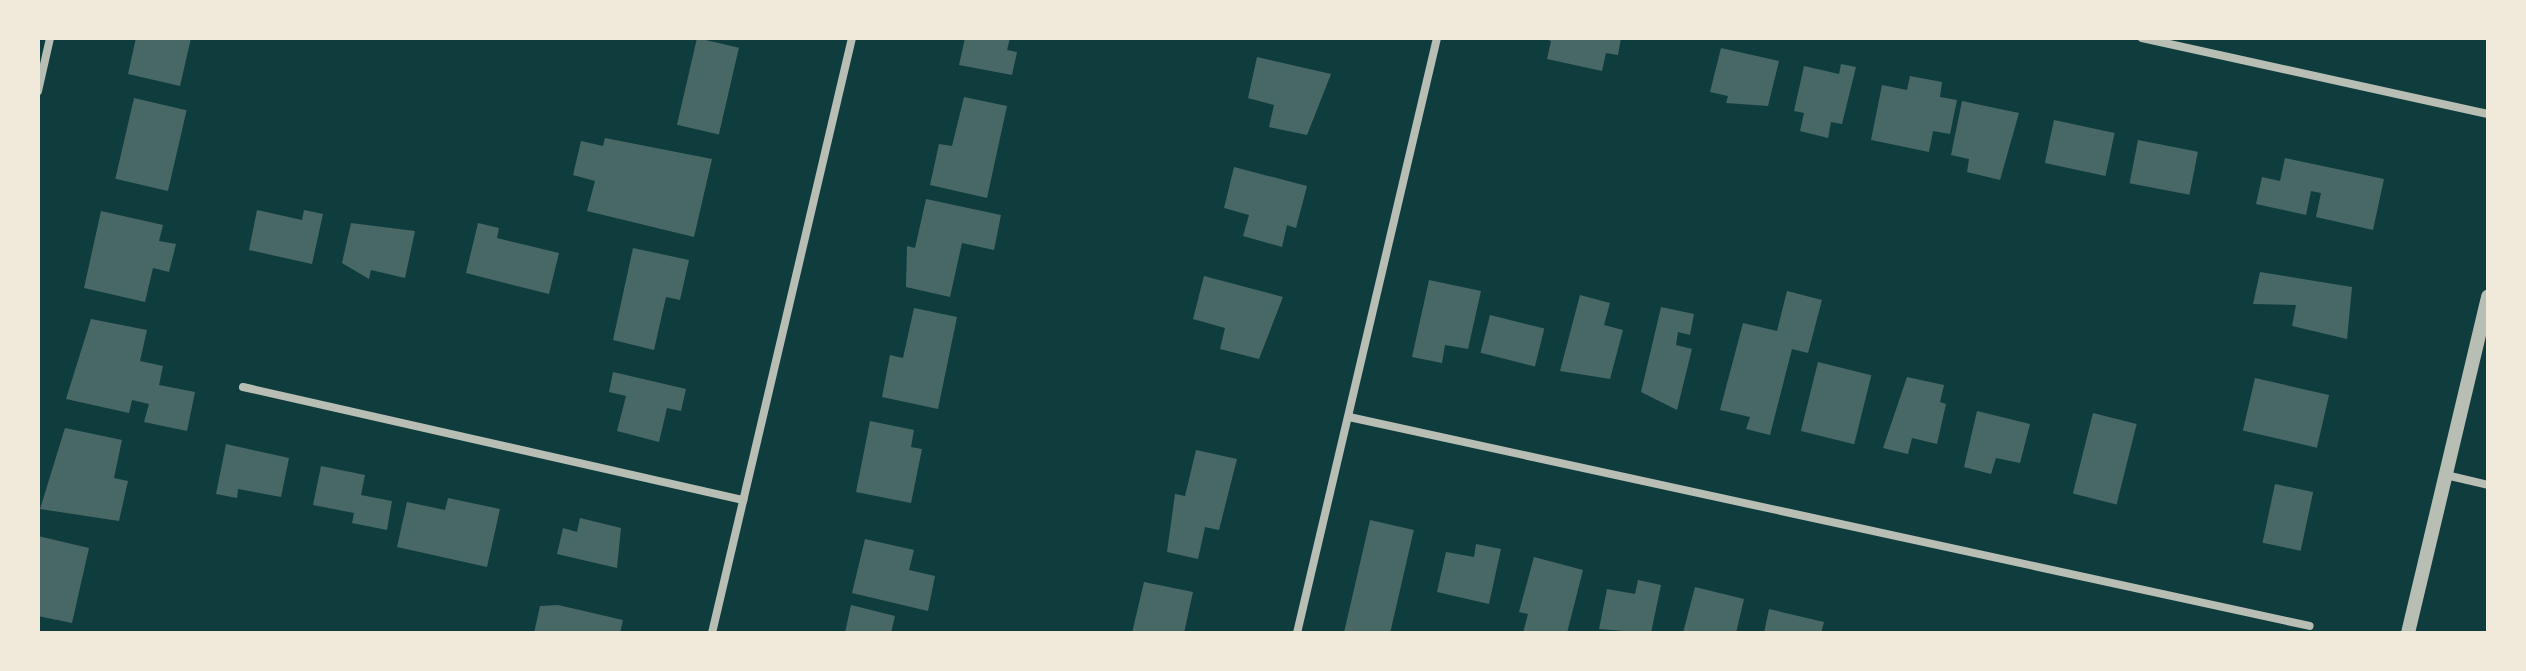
<!DOCTYPE html>
<html>
<head>
<meta charset="utf-8">
<style>
	body { margin:0 }
	#map { position:relative; width:2526px; height:671px; overflow:hidden; background:#0f3d3e; font-family:"Varela Round",sans-serif }
	div>[style] { position:absolute }
	.building>* { inset:0; background:#486865; transform-origin:0 0 }
	.minor>* { height:8px; margin:-4px; padding:0 4px; transform-origin:4px; border-radius:4px; background:#b8beb3 }
	.tertiary>* { height:14px; margin:-7px; padding:0 7px; transform-origin:7px; border-radius:7px; background:#b8beb3 }
	span { translate:-50% -50%; white-space:nowrap; text-align:center; line-height:1.15; -webkit-text-stroke:6px #f1e9da; paint-order:stroke }
	.frame { position:absolute; inset:0; border:40px solid #f1e9da; pointer-events:none }
</style>
</head>
<body>
<div id="map">
	<div class="building">
		<div style="clip-path:polygon(136px 38px,191px 38px,180px 86px,128px 74px)"></div>
		<div style="left:697px;top:38px;width:43px;height:89px;rotate:13deg"></div>
		<div style="clip-path:polygon(965px 38px,1010px 38px,1007px 50px,1017px 52px,1012px 75px,959px 65px)"></div>
		<div style="clip-path:polygon(1542px 38px,1621px 38px,1618px 55px,1606px 53px,1602px 71px,1547px 59px,1551px 41px)"></div>
		<div style="clip-path:polygon(1721px 48px,1779px 61px,1768px 106px,1726px 103px,1728px 96px,1710px 92px)"></div>
		<div style="clip-path:polygon(1257px 57px,1331px 74px,1307px 135px,1269px 127px,1274px 105px,1248px 98px)"></div>
		<div style="clip-path:polygon(1841px 64px,1856px 67px,1842px 124px,1831px 122px,1828px 138px,1800px 131px,1804px 113px,1794px 111px,1804px 66px,1839px 74px)"></div>
		<div style="clip-path:polygon(1910px 76px,1942px 82px,1940px 97px,1957px 100px,1950px 134px,1933px 131px,1929px 152px,1871px 140px,1882px 85px,1907px 90px)"></div>
		<div style="clip-path:polygon(964px 97px,1007px 106px,987px 198px,930px 185px,939px 144px,952px 146px)"></div>
		<div style="left:134px;top:98px;width:54px;height:83px;rotate:13deg"></div>
		<div style="clip-path:polygon(1962px 101px,2019px 113px,2000px 180px,1967px 172px,1969px 159px,1951px 155px)"></div>
		<div style="left:2054px;top:120px;width:62px;height:44px;rotate:12deg"></div>
		<div style="clip-path:polygon(605px 138px,712px 159px,694px 237px,587px 211px,595px 181px,573px 175px,581px 141px,603px 146px)"></div>
		<div style="left:2138px;top:140px;width:61px;height:44px;rotate:11deg"></div>
		<div style="clip-path:polygon(2285px 158px,2384px 179px,2373px 230px,2316px 217px,2321px 193px,2311px 191px,2306px 215px,2256px 204px,2262px 177px,2280px 181px)"></div>
		<div style="clip-path:polygon(1234px 167px,1307px 186px,1296px 228px,1287px 225px,1282px 247px,1243px 236px,1249px 215px,1224px 208px)"></div>
		<div style="clip-path:polygon(926px 199px,1001px 215px,994px 250px,962px 243px,950px 297px,906px 287px,907px 246px,915px 248px)"></div>
		<div style="clip-path:polygon(257px 210px,302px 220px,304px 210px,323px 214px,312px 264px,249px 250px)"></div>
		<div style="clip-path:polygon(101px 211px,163px 225px,159px 241px,176px 244px,169px 272px,153px 268px,145px 302px,84px 288px)"></div>
		<div style="clip-path:polygon(351px 223px,415px 231px,405px 278px,371px 270px,369px 279px,342px 263px)"></div>
		<div style="clip-path:polygon(478px 223px,499px 228px,497px 238px,559px 253px,549px 294px,466px 273px)"></div>
		<div style="clip-path:polygon(633px 248px,689px 260px,680px 300px,666px 297px,654px 350px,613px 340px)"></div>
		<div style="clip-path:polygon(2260px 272px,2352px 287px,2347px 339px,2292px 326px,2296px 305px,2253px 304px)"></div>
		<div style="clip-path:polygon(1204px 276px,1283px 297px,1259px 359px,1220px 349px,1225px 328px,1193px 319px)"></div>
		<div style="clip-path:polygon(1429px 280px,1481px 291px,1468px 349px,1445px 345px,1442px 363px,1412px 357px)"></div>
		<div style="clip-path:polygon(1787px 291px,1822px 300px,1808px 353px,1792px 349px,1770px 435px,1746px 429px,1750px 417px,1720px 410px,1743px 323px,1777px 331px)"></div>
		<div style="clip-path:polygon(1580px 295px,1610px 303px,1604px 325px,1623px 330px,1610px 379px,1560px 371px)"></div>
		<div style="clip-path:polygon(1661px 307px,1694px 314px,1690px 335px,1678px 332px,1676px 345px,1692px 349px,1677px 410px,1641px 392px)"></div>
		<div style="clip-path:polygon(914px 308px,957px 317px,938px 409px,882px 397px,890px 355px,903px 358px)"></div>
		<div style="left:1490px;top:315px;width:56px;height:39px;rotate:14deg"></div>
		<div style="clip-path:polygon(91px 319px,147px 330px,140px 361px,163px 366px,159px 385px,195px 392px,187px 431px,144px 422px,149px 404px,132px 400px,129px 413px,66px 399px)"></div>
		<div style="left:1818px;top:362px;width:55px;height:71px;rotate:14deg"></div>
		<div style="clip-path:polygon(613px 372px,686px 389px,681px 411px,667px 408px,659px 442px,617px 431px,626px 396px,609px 392px)"></div>
		<div style="clip-path:polygon(1907px 377px,1944px 385px,1940px 402px,1946px 404px,1937px 444px,1912px 438px,1908px 454px,1883px 448px)"></div>
		<div style="left:2255px;top:378px;width:76px;height:54px;rotate:13deg"></div>
		<div style="clip-path:polygon(1977px 411px,2030px 424px,2020px 463px,1996px 458px,1991px 474px,1964px 467px)"></div>
		<div style="left:2093px;top:413px;width:45px;height:83px;rotate:14deg"></div>
		<div style="clip-path:polygon(870px 421px,914px 430px,911px 447px,922px 449px,911px 503px,856px 492px)"></div>
		<div style="clip-path:polygon(65px 428px,122px 440px,114px 478px,128px 481px,119px 521px,40px 509px)"></div>
		<div style="clip-path:polygon(226px 444px,289px 458px,281px 497px,238px 489px,237px 498px,216px 494px)"></div>
		<div style="clip-path:polygon(1196px 450px,1237px 459px,1219px 530px,1205px 527px,1198px 559px,1167px 552px,1175px 494px,1185px 496px)"></div>
		<div style="clip-path:polygon(321px 466px,365px 475px,361px 495px,392px 501px,387px 530px,352px 523px,354px 513px,313px 505px)"></div>
		<div style="left:2275px;top:484px;width:39px;height:60px;rotate:12deg"></div>
		<div style="clip-path:polygon(448px 498px,500px 509px,487px 567px,397px 547px,407px 502px,445px 510px)"></div>
		<div style="clip-path:polygon(580px 518px,621px 528px,617px 568px,557px 554px,563px 528px,577px 532px)"></div>
		<div style="left:1370px;top:520px;width:45px;height:116px;rotate:13deg"></div>
		<div style="clip-path:polygon(38px 536px,89px 548px,72px 623px,38px 616px)"></div>
		<div style="clip-path:polygon(865px 539px,914px 550px,909px 570px,935px 576px,928px 611px,852px 593px)"></div>
		<div style="clip-path:polygon(1476px 544px,1501px 549px,1489px 604px,1437px 592px,1446px 552px,1474px 557px)"></div>
		<div style="clip-path:polygon(1534px 557px,1583px 570px,1567px 633px,1523px 633px,1528px 614px,1519px 612px)"></div>
		<div style="clip-path:polygon(1638px 580px,1661px 585px,1651px 633px,1599px 629px,1607px 589px,1635px 594px)"></div>
		<div style="clip-path:polygon(1144px 582px,1193px 592px,1184px 633px,1132px 633px)"></div>
		<div style="clip-path:polygon(1695px 587px,1744px 599px,1736px 633px,1683px 633px)"></div>
		<div style="clip-path:polygon(558px 605px,623px 620px,620px 633px,534px 633px,540px 606px)"></div>
		<div style="clip-path:polygon(851px 605px,895px 616px,891px 633px,845px 633px)"></div>
		<div style="clip-path:polygon(1769px 609px,1824px 622px,1821px 633px,1764px 633px)"></div>
	</div>
	<div class="minor">
		<div style="left:2142px;top:38px;width:354px;rotate:12.4deg"></div>
		<div style="left:38px;top:91px;width:54px;rotate:-77.2deg"></div>
		<div style="left:243px;top:387px;width:513px;rotate:12.73deg"></div>
		<div style="left:1349px;top:417px;width:983px;rotate:12.27deg"></div>
		<div style="left:2446px;top:475px;width:43px;rotate:13.4deg"></div>
		<div style="left:712px;top:633px;width:611px;rotate:-76.76deg"></div>
		<div style="left:1297px;top:633px;width:611px;rotate:-76.76deg"></div>
	</div>
	<div class="tertiary">
		<div style="left:2408px;top:633px;width:346px;rotate:-76.6deg"></div>
	</div>
	<div class="frame"></div>
</div>
</body>
</html>
